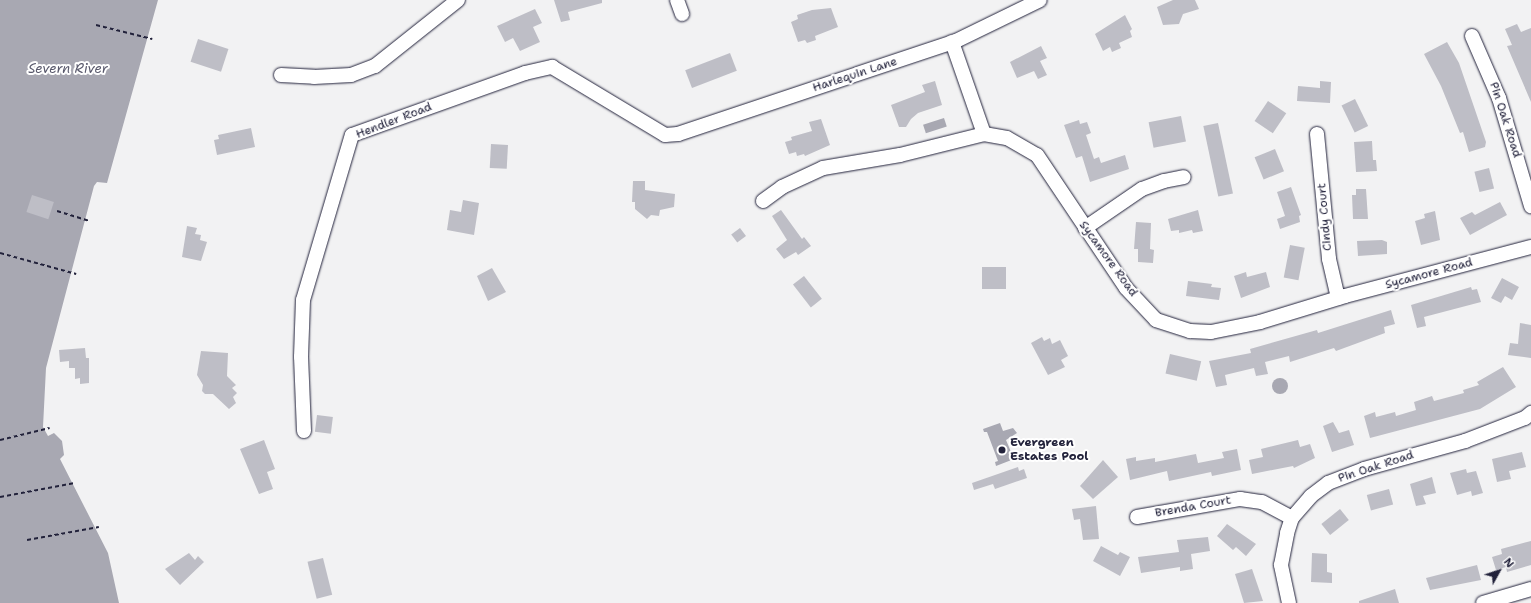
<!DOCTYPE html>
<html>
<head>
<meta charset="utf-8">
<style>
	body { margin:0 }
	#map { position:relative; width:1531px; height:603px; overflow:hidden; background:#f2f2f3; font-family:"Shantell Sans",sans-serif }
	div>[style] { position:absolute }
	.water>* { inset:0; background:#a8a8b2; transform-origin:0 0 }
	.round { border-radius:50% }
	.building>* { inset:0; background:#bebec6; transform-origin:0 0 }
	.path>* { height:2px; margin-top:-1px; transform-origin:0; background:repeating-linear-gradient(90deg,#22223b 0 4px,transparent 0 7px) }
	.roads { filter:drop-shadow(0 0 1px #22223b) drop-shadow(0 0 1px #22223b) }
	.minor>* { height:14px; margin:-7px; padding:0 7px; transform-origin:7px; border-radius:7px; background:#fff }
	.dots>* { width:11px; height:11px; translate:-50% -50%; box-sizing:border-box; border:2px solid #fff; border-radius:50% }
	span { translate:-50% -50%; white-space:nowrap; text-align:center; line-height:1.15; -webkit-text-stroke:4px #fff; paint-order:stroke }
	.street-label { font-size:12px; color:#22223b }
	.poi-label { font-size:12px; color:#22223b; font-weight:700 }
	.left { translate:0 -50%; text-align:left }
	.water-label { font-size:13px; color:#58586b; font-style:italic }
	.north { position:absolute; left:1479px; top:551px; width:40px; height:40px; -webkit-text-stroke:3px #fff; paint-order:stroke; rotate:50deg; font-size:11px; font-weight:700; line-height:16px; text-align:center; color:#22223b }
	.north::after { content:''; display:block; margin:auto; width:14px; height:18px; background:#22223b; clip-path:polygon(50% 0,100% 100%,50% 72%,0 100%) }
</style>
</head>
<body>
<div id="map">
	<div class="water">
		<div style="clip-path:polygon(0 0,158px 0,107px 183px,97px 182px,94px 186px,46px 368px,43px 427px,48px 436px,54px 433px,62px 441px,64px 455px,60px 459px,108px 553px,119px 603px,0 603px)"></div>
		<div style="left:944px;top:118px;width:9px;height:22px;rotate:72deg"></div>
		<div class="round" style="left:1272px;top:378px;width:16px;height:16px"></div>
		<div style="clip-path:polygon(1000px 423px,1003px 431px,1013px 428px,1017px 433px,1006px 440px,1014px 459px,996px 466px,995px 462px,998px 461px,987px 432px,984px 432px,983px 429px)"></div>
	</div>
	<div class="building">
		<div style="clip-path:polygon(554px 0,602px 0,602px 3px,568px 12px,570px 20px,561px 22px)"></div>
		<div style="clip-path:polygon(1173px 0,1195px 0,1199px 9px,1183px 14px,1179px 24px,1163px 25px,1157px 7px)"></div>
		<div style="clip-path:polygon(831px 8px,838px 27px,815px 36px,816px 40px,807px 43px,805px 40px,798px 42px,791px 22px,798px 19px,797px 15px,812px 10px)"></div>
		<div style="clip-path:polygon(535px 9px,542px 23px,533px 27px,540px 42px,520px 51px,513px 38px,505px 42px,497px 26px)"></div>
		<div style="clip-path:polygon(1125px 15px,1132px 29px,1130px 31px,1132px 37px,1119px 43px,1121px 48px,1112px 52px,1110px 47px,1103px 51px,1095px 34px)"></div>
		<div style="clip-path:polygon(1517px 24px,1521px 32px,1531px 28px,1531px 102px,1507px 46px,1512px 45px,1505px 29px)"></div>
		<div style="left:198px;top:39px;width:32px;height:24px;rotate:18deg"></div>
		<div style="clip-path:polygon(1447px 42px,1459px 63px,1486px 142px,1485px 147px,1469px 152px,1463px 132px,1460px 133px,1441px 86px,1424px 54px)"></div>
		<div style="clip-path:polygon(1041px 46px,1047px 58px,1040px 61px,1047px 75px,1038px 79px,1034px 71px,1017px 78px,1010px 62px)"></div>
		<div style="left:730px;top:53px;width:19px;height:48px;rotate:69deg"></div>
		<div style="clip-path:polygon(935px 81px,942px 105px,918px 113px,911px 119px,906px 127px,899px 127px,891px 105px,925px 92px,922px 85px)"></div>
		<div style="clip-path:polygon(1320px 81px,1331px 82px,1330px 103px,1297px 101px,1298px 86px,1320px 88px)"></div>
		<div style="left:1355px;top:99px;width:30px;height:15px;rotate:64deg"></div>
		<div style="left:1268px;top:101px;width:22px;height:24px;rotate:34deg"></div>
		<div style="left:1181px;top:116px;width:26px;height:33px;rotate:79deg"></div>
		<div style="clip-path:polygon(821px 119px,830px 145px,805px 156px,804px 154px,797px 156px,796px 152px,789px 154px,785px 142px,792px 140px,791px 137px,812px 131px,809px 122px)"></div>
		<div style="clip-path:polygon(1079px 120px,1080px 124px,1087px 122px,1091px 133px,1086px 135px,1094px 159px,1099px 157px,1101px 163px,1125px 155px,1129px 169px,1090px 182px,1082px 156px,1076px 158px,1064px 125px)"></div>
		<div style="left:1218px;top:123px;width:72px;height:15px;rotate:78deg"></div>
		<div style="clip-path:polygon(251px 128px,255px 147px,217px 155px,214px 140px,219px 139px,218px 135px)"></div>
		<div style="clip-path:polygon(1372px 141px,1373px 160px,1376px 160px,1377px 171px,1356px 172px,1354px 142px)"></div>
		<div style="left:491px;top:144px;width:17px;height:24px;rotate:3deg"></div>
		<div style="left:1275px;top:149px;width:24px;height:22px;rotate:68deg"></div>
		<div style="left:1489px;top:168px;width:21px;height:15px;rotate:76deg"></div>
		<div style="clip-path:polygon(633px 181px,645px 181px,645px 190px,675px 194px,674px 207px,660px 210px,659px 216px,651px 215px,647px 219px,635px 209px,635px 202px,632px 202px)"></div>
		<div style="clip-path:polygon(1291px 187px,1301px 215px,1299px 216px,1300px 222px,1280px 229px,1277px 219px,1285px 216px,1277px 192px)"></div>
		<div style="clip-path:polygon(1356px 189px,1366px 189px,1368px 219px,1353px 219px,1352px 195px,1356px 195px)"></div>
		<div style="left:32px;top:195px;width:23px;height:18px;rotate:18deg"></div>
		<div style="clip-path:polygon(463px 200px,479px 203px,474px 235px,447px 230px,450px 210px,461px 212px)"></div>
		<div style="clip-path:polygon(1500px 202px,1507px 215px,1470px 235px,1460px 218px,1472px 212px,1475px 215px)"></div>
		<div style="clip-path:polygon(781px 210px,802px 239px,804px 237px,811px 246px,798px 255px,796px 252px,784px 259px,776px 249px,787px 240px,772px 216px)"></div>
		<div style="clip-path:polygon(1198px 210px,1203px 231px,1193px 233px,1192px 230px,1179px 233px,1179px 230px,1171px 231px,1168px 219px)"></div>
		<div style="clip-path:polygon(1435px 211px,1440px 240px,1421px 245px,1415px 221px,1425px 218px,1424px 214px)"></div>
		<div style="clip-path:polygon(1136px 222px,1151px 223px,1150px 249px,1154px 250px,1153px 263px,1138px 262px,1138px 249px,1134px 249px)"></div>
		<div style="clip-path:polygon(187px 226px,197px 228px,195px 234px,201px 235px,200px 240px,207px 242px,201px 261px,182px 257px)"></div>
		<div style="left:740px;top:228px;width:10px;height:11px;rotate:53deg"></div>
		<div style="clip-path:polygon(1382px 240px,1387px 242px,1387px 254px,1358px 256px,1357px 241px)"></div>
		<div style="left:1290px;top:245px;width:15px;height:33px;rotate:11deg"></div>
		<div style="left:982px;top:267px;width:24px;height:22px"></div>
		<div style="clip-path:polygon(492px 268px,506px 292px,488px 301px,477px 276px)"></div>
		<div style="clip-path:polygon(1246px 272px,1247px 277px,1266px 272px,1270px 287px,1241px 298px,1234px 276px)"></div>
		<div style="left:804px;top:276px;width:29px;height:14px;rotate:52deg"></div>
		<div style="clip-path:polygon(1502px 278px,1519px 287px,1512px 300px,1505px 296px,1501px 303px,1491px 298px)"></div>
		<div style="clip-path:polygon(1188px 281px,1212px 284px,1211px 287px,1221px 288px,1219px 300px,1186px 296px)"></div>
		<div style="clip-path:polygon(1471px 287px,1472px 290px,1477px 289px,1481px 302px,1424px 317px,1426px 326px,1417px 328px,1411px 305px)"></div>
		<div style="clip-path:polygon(1391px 310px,1395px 324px,1384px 327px,1385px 333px,1336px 351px,1334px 348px,1290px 362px,1289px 356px,1265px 362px,1268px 374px,1256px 376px,1254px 368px,1225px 375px,1227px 385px,1216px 387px,1209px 361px,1251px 353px,1250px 349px,1317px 330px,1318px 333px)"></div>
		<div style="clip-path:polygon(1520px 323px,1531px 325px,1531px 358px,1508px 355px,1510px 343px,1518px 344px)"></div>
		<div style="clip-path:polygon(1042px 337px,1044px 341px,1050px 338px,1052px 344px,1060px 340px,1068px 356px,1061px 360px,1065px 367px,1048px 375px,1031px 343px)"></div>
		<div style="clip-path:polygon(85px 348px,86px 358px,89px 358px,89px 383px,80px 384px,80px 378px,75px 379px,75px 368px,69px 368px,69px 361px,60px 362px,59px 350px)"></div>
		<div style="clip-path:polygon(201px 351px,228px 353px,227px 376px,236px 385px,232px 388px,237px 393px,233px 397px,236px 403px,229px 409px,213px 394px,205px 394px,202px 391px,203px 385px,197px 375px)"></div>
		<div style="left:1170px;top:354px;width:32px;height:20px;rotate:13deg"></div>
		<div style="clip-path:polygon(1503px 367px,1516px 387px,1480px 409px,1370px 438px,1364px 416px,1375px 412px,1376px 417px,1395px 412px,1396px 416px,1416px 410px,1414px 402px,1432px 396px,1434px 401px,1464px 393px,1463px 390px,1479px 385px,1477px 382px)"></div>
		<div style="left:317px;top:415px;width:16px;height:17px;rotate:7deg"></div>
		<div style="clip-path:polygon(1333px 422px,1339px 433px,1349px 430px,1354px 445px,1332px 452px,1323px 426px)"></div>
		<div style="clip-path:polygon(264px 440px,275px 469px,267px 472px,273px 489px,259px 494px,240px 449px)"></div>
		<div style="clip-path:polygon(1298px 440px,1300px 447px,1310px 444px,1315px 458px,1294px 468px,1293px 466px,1252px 474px,1249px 460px,1263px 457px,1261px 449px)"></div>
		<div style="clip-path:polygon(1237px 449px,1241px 470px,1212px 476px,1211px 472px,1169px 481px,1167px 471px,1130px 480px,1126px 459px,1136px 457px,1136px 461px,1155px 458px,1155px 462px,1196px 454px,1198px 463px,1224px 458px,1222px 452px)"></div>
		<div style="clip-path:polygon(1522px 452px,1526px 467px,1509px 471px,1511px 479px,1497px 482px,1492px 459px)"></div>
		<div style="clip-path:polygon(1103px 460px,1118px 477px,1093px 499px,1080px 486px)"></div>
		<div style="clip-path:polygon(1018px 467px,1019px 471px,1024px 469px,1027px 478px,995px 489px,993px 484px,974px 490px,972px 483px)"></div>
		<div style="clip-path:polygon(1466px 469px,1467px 473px,1476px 471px,1483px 493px,1472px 496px,1471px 491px,1457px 495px,1450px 473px)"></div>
		<div style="clip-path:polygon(1432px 477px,1436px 493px,1423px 496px,1426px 504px,1416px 506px,1410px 484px)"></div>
		<div style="left:1389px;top:489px;width:16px;height:23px;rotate:75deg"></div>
		<div style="clip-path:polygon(1096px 506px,1099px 539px,1083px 540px,1080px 519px,1074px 520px,1072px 509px)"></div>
		<div style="left:1340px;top:509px;width:14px;height:24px;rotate:51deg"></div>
		<div style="clip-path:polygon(1227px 524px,1256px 544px,1246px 556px,1236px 547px,1233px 550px,1217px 536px)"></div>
		<div style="clip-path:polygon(1208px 537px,1210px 551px,1191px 554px,1193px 569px,1180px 571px,1180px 567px,1141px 573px,1138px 557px,1179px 552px,1177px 540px)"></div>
		<div style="clip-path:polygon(1531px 541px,1531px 565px,1507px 572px,1506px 567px,1496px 570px,1492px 557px,1502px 554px,1501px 549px)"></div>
		<div style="clip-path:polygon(1101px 546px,1118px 555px,1120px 552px,1130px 557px,1120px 576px,1093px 561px)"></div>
		<div style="clip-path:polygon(189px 553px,195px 560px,198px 556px,204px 562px,180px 585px,165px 569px)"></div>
		<div style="clip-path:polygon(1312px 553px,1327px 554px,1327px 572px,1332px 573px,1332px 583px,1311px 582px)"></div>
		<div style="left:323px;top:558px;width:38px;height:16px;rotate:76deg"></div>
		<div style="clip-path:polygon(1477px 565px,1481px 580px,1430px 590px,1426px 578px)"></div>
		<div style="clip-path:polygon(1252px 569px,1263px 601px,1244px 603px,1235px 574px)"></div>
		<div style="clip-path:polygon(1395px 589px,1399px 603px,1359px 603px,1359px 601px)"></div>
	</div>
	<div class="path">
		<div style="left:96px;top:25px;width:58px;rotate:14deg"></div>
		<div style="left:57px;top:211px;width:34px;rotate:17deg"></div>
		<div style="left:0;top:253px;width:79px;rotate:15.4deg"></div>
		<div style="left:0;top:440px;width:51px;rotate:-13.5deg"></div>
		<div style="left:0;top:497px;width:76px;rotate:-10.6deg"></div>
		<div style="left:27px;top:540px;width:73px;rotate:-10.2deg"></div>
	</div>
	<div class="roads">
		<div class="minor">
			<div style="left:677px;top:0;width:15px;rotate:70deg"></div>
			<div style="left:1472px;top:36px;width:68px;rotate:66.5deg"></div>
			<div style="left:1499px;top:98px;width:113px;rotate:73.5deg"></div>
			<div style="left:952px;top:42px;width:97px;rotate:70.8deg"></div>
			<div style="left:281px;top:75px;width:33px;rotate:3deg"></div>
			<div style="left:314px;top:77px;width:37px;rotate:-3deg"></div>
			<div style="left:351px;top:75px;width:26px;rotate:-21deg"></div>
			<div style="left:375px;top:66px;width:106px;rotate:-38.5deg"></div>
			<div style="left:1317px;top:134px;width:126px;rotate:84.5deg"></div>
			<div style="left:1329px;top:259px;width:40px;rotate:77deg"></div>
			<div style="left:763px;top:201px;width:24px;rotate:-36deg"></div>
			<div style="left:782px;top:187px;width:45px;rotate:-24.9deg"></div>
			<div style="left:823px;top:168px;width:78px;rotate:-9.6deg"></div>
			<div style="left:900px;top:155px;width:87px;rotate:-14deg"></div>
			<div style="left:984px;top:134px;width:23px;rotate:10deg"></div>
			<div style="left:1007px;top:138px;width:34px;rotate:30deg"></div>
			<div style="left:1037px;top:155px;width:160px;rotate:56.2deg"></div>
			<div style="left:1126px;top:288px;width:44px;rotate:46.8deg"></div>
			<div style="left:1156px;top:320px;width:36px;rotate:18deg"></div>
			<div style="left:1190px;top:331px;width:21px;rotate:3deg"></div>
			<div style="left:1211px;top:332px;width:50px;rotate:-11.5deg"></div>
			<div style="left:1260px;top:322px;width:89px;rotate:-17deg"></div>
			<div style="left:1345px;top:296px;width:192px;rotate:-14.8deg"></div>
			<div style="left:1085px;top:228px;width:69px;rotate:-34.4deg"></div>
			<div style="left:1142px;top:189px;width:23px;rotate:-20deg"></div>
			<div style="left:1164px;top:181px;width:20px;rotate:-11deg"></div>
			<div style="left:304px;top:431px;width:74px;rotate:-92.3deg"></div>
			<div style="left:301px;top:357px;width:57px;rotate:-88deg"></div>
			<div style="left:303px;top:300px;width:172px;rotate:-73.5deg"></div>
			<div style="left:352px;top:135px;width:184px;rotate:-19.7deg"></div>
			<div style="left:525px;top:73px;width:28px;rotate:-13deg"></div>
			<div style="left:552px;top:67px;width:132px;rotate:31deg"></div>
			<div style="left:665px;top:135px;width:13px;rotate:-4deg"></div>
			<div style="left:678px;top:134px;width:293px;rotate:-18.5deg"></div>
			<div style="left:956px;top:41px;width:93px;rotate:-26deg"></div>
			<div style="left:1137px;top:517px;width:105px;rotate:-9.9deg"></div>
			<div style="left:1240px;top:499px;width:22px;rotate:8deg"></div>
			<div style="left:1262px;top:502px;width:34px;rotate:28deg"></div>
			<div style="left:1289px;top:603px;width:39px;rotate:-102deg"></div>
			<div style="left:1281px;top:565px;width:33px;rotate:-79deg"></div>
			<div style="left:1287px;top:533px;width:16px;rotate:-72deg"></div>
			<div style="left:1292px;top:518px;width:29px;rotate:-49deg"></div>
			<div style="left:1311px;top:496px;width:21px;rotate:-37deg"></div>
			<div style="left:1328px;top:483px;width:39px;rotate:-21deg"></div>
			<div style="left:1364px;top:469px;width:105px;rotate:-15.5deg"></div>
			<div style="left:1465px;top:441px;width:64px;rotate:-21deg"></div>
			<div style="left:1525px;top:418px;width:8px;rotate:-40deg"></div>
			<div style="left:1483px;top:603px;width:50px;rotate:-16.3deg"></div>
		</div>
	</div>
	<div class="dots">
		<div style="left:1002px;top:450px;background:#22223b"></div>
	</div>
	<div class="street-label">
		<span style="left:855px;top:75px;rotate:-18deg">Harlequin Lane</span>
		<span style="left:1505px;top:120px;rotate:72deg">Pin Oak Road</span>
		<span style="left:394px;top:121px;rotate:-21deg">Hendler Road</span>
		<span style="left:1325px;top:217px;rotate:-95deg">Cindy Court</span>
		<span style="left:1108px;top:259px;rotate:54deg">Sycamore Road</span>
		<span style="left:1429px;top:274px;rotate:-15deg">Sycamore Road</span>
		<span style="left:1376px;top:467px;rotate:-18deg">Pin Oak Road</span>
		<span style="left:1193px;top:507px;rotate:-10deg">Brenda Court</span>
	</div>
	<div class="poi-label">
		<span class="left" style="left:1010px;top:450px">Evergreen<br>Estates Pool</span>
	</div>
	<div class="water-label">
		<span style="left:68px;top:69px">Severn River</span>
	</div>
	<div class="north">N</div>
</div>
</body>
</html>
